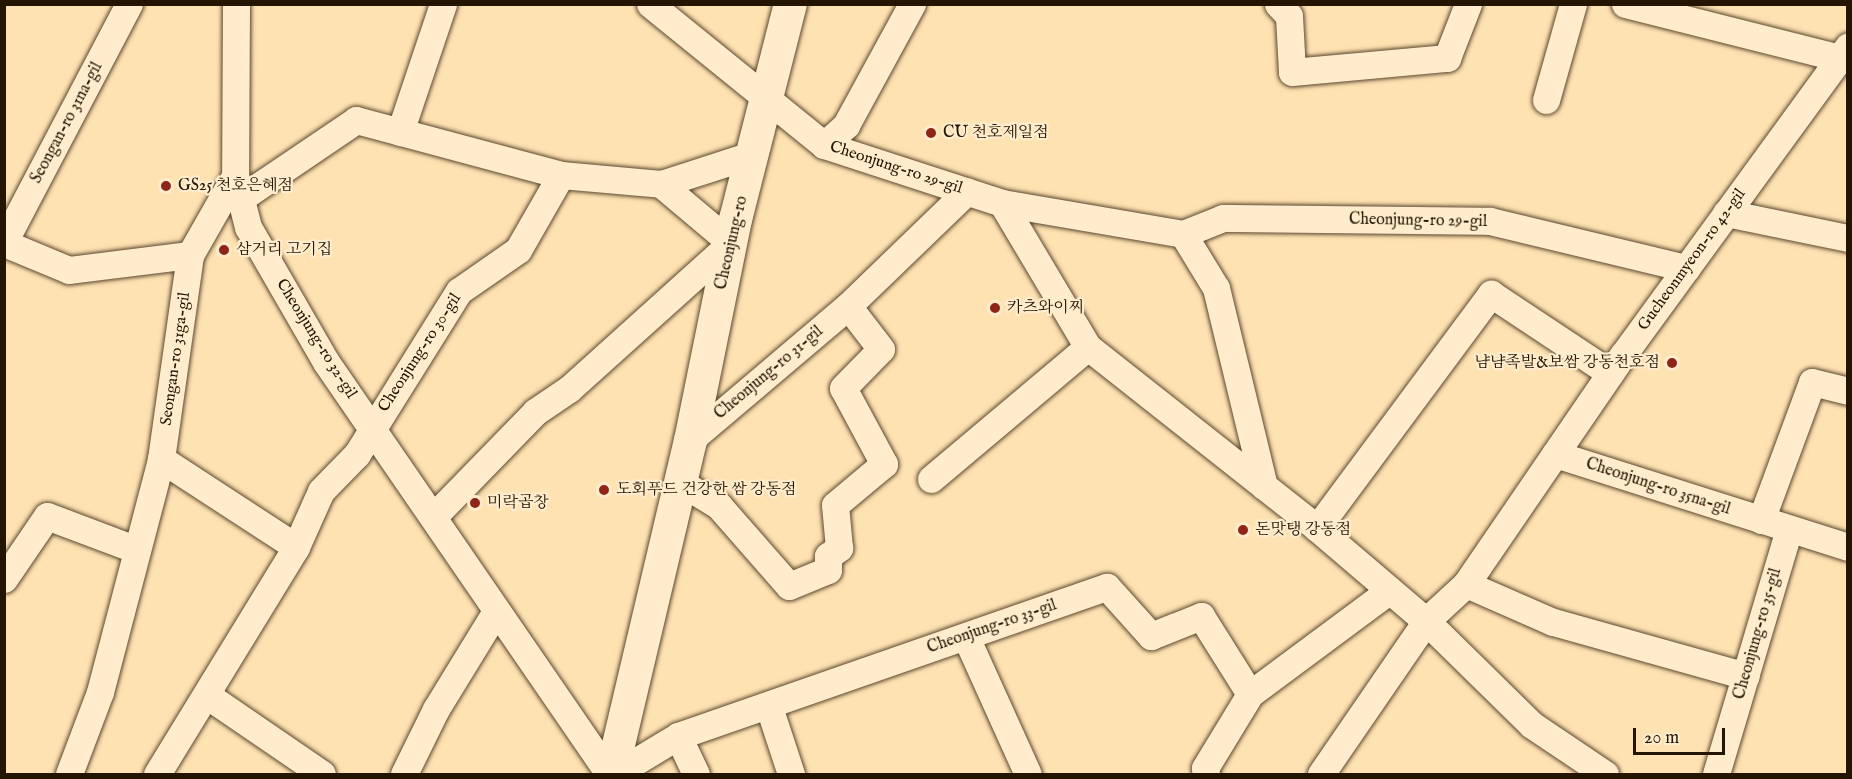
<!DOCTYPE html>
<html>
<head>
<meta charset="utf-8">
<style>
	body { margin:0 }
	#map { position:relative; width:1852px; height:779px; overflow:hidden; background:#ffe2b2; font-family:"IM FELL English","Noto Serif KR",serif }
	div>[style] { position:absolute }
	.roads { filter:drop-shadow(0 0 2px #5b482e) drop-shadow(0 0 2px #5b482e) }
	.minor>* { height:27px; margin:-13.5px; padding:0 13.5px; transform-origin:13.5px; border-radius:13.5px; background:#ffeccd }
	.tertiary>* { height:33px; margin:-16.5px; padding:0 16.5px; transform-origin:16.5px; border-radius:16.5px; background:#ffeccd }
	.dots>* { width:16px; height:16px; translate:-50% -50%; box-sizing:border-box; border:3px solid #ffeccd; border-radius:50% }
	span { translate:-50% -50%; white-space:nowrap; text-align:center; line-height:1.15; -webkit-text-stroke:4.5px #ffeccd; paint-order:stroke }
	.street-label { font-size:16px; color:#241502 }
	.poi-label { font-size:16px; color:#241502 }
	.left { translate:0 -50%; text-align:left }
	.right { translate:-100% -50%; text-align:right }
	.frame { position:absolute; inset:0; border:6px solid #241502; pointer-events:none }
	.scale { position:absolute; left:1633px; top:728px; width:92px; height:27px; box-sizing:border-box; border:3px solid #241502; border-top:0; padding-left:8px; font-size:18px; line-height:21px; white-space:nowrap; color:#241502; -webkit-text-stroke:4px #ffeccd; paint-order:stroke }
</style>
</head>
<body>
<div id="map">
	<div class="roads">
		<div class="minor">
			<div style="left:236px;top:4px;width:172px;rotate:90.3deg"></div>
			<div style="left:235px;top:176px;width:53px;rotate:75.7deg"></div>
			<div style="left:248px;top:227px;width:156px;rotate:60deg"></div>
			<div style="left:326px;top:362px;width:500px;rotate:55.5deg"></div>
			<div style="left:650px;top:4px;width:224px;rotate:39deg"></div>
			<div style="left:824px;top:145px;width:187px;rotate:18deg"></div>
			<div style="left:1002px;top:203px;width:168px;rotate:59.2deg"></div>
			<div style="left:1088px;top:347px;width:292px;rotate:38.3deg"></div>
			<div style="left:1317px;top:528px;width:143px;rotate:40.5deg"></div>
			<div style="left:1426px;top:621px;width:148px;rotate:44.5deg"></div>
			<div style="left:1532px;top:725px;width:88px;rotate:33.9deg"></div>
			<div style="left:1278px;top:4px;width:16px;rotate:47deg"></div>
			<div style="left:1289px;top:16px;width:56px;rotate:86.9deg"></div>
			<div style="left:1292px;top:72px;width:156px;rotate:-5.2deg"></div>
			<div style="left:1447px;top:58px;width:58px;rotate:-68.7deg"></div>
			<div style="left:1625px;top:4px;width:230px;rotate:14.1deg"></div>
			<div style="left:1546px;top:100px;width:100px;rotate:-74.3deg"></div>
			<div style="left:400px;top:132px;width:135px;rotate:-71.4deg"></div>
			<div style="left:824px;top:145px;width:30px;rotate:-42deg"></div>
			<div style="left:846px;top:125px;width:138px;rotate:-61.4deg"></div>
			<div style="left:241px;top:198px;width:139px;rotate:-34.1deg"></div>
			<div style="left:356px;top:120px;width:212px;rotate:15deg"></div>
			<div style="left:561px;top:175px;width:100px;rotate:5.1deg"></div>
			<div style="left:661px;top:184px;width:98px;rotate:-17.9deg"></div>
			<div style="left:1002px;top:203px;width:184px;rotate:9.7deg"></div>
			<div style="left:1183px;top:234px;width:63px;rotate:58.6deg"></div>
			<div style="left:1216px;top:288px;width:204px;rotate:76.4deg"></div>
			<div style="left:1726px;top:213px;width:125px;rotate:11.6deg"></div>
			<div style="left:1183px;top:234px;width:43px;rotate:-21.8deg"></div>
			<div style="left:1223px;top:218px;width:267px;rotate:0.6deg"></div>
			<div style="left:1490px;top:221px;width:202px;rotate:13.5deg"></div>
			<div style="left:4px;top:242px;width:269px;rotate:-62.3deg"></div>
			<div style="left:4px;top:243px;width:70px;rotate:22.6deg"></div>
			<div style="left:69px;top:270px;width:122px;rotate:-7.1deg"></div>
			<div style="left:690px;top:440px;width:207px;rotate:-40.3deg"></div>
			<div style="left:848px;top:306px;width:165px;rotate:-44deg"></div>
			<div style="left:1555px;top:454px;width:307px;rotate:17.6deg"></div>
			<div style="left:161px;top:459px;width:161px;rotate:33.1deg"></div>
			<div style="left:931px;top:479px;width:205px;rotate:-40.1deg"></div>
			<div style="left:680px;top:482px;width:46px;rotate:31.6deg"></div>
			<div style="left:719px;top:506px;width:106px;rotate:48.8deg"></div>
			<div style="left:789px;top:586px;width:42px;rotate:-22.3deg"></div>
			<div style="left:828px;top:570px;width:14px;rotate:-90deg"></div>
			<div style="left:828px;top:556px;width:14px;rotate:-36deg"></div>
			<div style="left:839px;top:548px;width:43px;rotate:-95.3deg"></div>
			<div style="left:835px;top:505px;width:64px;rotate:-39.9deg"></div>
			<div style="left:884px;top:464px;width:86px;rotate:-118.3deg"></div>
			<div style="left:843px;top:388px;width:54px;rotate:-45.7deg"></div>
			<div style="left:881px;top:349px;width:54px;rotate:-127.5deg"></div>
			<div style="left:434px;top:516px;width:145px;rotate:-45.8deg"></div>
			<div style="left:535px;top:412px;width:41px;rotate:-34.1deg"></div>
			<div style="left:569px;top:389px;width:218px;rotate:-42deg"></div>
			<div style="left:731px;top:243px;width:92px;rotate:-139.9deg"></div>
			<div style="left:1761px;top:520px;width:147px;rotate:-69.7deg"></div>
			<div style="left:1812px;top:382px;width:37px;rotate:14deg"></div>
			<div style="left:1317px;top:528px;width:292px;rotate:-53.4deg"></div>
			<div style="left:1491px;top:294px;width:143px;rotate:33.6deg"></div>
			<div style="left:4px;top:579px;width:76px;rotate:-55.7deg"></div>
			<div style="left:47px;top:516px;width:96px;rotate:20.7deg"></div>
			<div style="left:1466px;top:584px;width:95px;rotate:23.6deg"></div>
			<div style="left:1553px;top:622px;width:200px;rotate:15.6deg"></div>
			<div style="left:966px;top:637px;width:150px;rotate:65.7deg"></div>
			<div style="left:208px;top:696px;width:138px;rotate:34.4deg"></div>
			<div style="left:769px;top:707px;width:71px;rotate:71.8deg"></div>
			<div style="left:678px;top:736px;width:42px;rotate:64.7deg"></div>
			<div style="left:69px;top:774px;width:88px;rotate:-69.3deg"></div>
			<div style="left:100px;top:692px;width:241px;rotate:-75.3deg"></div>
			<div style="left:161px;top:459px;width:206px;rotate:-81.9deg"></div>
			<div style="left:190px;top:255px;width:91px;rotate:-60.3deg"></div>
			<div style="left:157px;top:774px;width:266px;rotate:-58.5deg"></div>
			<div style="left:296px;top:547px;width:61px;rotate:-65.9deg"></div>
			<div style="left:321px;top:491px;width:52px;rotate:-45.8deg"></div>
			<div style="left:357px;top:454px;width:192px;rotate:-58deg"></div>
			<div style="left:459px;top:291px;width:72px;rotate:-34.8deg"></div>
			<div style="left:518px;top:250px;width:86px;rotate:-60.2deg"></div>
			<div style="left:404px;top:774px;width:72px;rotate:-63.8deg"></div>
			<div style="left:436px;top:709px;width:115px;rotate:-58.5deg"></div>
			<div style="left:615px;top:774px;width:74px;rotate:-31.1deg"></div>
			<div style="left:678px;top:736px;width:454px;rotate:-19.2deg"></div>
			<div style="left:1107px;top:587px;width:66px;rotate:48.1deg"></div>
			<div style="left:1151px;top:636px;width:54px;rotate:-21.8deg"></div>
			<div style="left:1201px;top:616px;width:92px;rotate:57.9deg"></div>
			<div style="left:1206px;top:774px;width:6px;rotate:-99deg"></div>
			<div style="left:1205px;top:768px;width:87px;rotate:-58.7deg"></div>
			<div style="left:1250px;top:694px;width:174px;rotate:-36.6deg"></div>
			<div style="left:1321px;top:774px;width:186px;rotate:-55.5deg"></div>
			<div style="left:1426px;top:621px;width:54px;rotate:-42.8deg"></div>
			<div style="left:1466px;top:584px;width:278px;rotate:-55.6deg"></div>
			<div style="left:1623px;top:355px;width:382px;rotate:-53.9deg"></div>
			<div style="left:1716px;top:774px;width:256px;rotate:-73.4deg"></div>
		</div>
		<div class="tertiary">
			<div style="left:611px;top:774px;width:343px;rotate:-76.7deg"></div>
			<div style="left:690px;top:440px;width:226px;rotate:-78.5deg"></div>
			<div style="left:735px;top:219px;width:222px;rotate:-75.7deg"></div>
		</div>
	</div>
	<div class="dots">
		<div style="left:931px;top:133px;background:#8f2418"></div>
		<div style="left:166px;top:186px;background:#8f2418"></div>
		<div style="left:224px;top:250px;background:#8f2418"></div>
		<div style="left:995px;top:308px;background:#8f2418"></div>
		<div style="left:1672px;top:363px;background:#8f2418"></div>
		<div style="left:604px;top:490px;background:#8f2418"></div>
		<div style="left:475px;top:503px;background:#8f2418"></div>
		<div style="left:1243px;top:530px;background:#8f2418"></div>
	</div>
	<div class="street-label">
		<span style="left:67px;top:123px;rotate:-62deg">Seongan-ro 31na-gil</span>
		<span style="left:896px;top:168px;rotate:18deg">Cheonjung-ro 29-gil</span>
		<span style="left:1418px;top:221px;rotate:1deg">Cheonjung-ro 29-gil</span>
		<span style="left:732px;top:243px;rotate:-77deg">Cheonjung-ro</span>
		<span style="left:1692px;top:260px;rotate:-54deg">Gucheonmyeon-ro 42-gil</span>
		<span style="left:316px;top:339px;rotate:58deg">Cheonjung-ro 32-gil</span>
		<span style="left:420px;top:353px;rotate:-57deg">Cheonjung-ro 30-gil</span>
		<span style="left:176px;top:359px;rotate:-82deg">Seongan-ro 31ga-gil</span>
		<span style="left:769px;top:373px;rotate:-40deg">Cheonjung-ro 31-gil</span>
		<span style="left:1658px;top:487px;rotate:18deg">Cheonjung-ro 35na-gil</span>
		<span style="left:992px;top:627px;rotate:-19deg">Cheonjung-ro 33-gil</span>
		<span style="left:1758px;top:634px;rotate:-74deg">Cheonjung-ro 35-gil</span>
	</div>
	<div class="poi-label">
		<span class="left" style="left:943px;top:133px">CU 천호제일점</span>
		<span class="left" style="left:178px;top:186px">GS25 천호은혜점</span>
		<span class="left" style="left:236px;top:250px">삼거리 고기집</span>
		<span class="left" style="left:1007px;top:308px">카츠와이찌</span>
		<span class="right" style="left:1660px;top:363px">냠냠족발&amp;보쌈 강동천호점</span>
		<span class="left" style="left:616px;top:490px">도회푸드 건강한 쌈 강동점</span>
		<span class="left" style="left:487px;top:503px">미락곱창</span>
		<span class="left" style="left:1255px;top:530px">돈맛탱 강동점</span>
	</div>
	<div class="frame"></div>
	<div class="scale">20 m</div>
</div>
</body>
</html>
